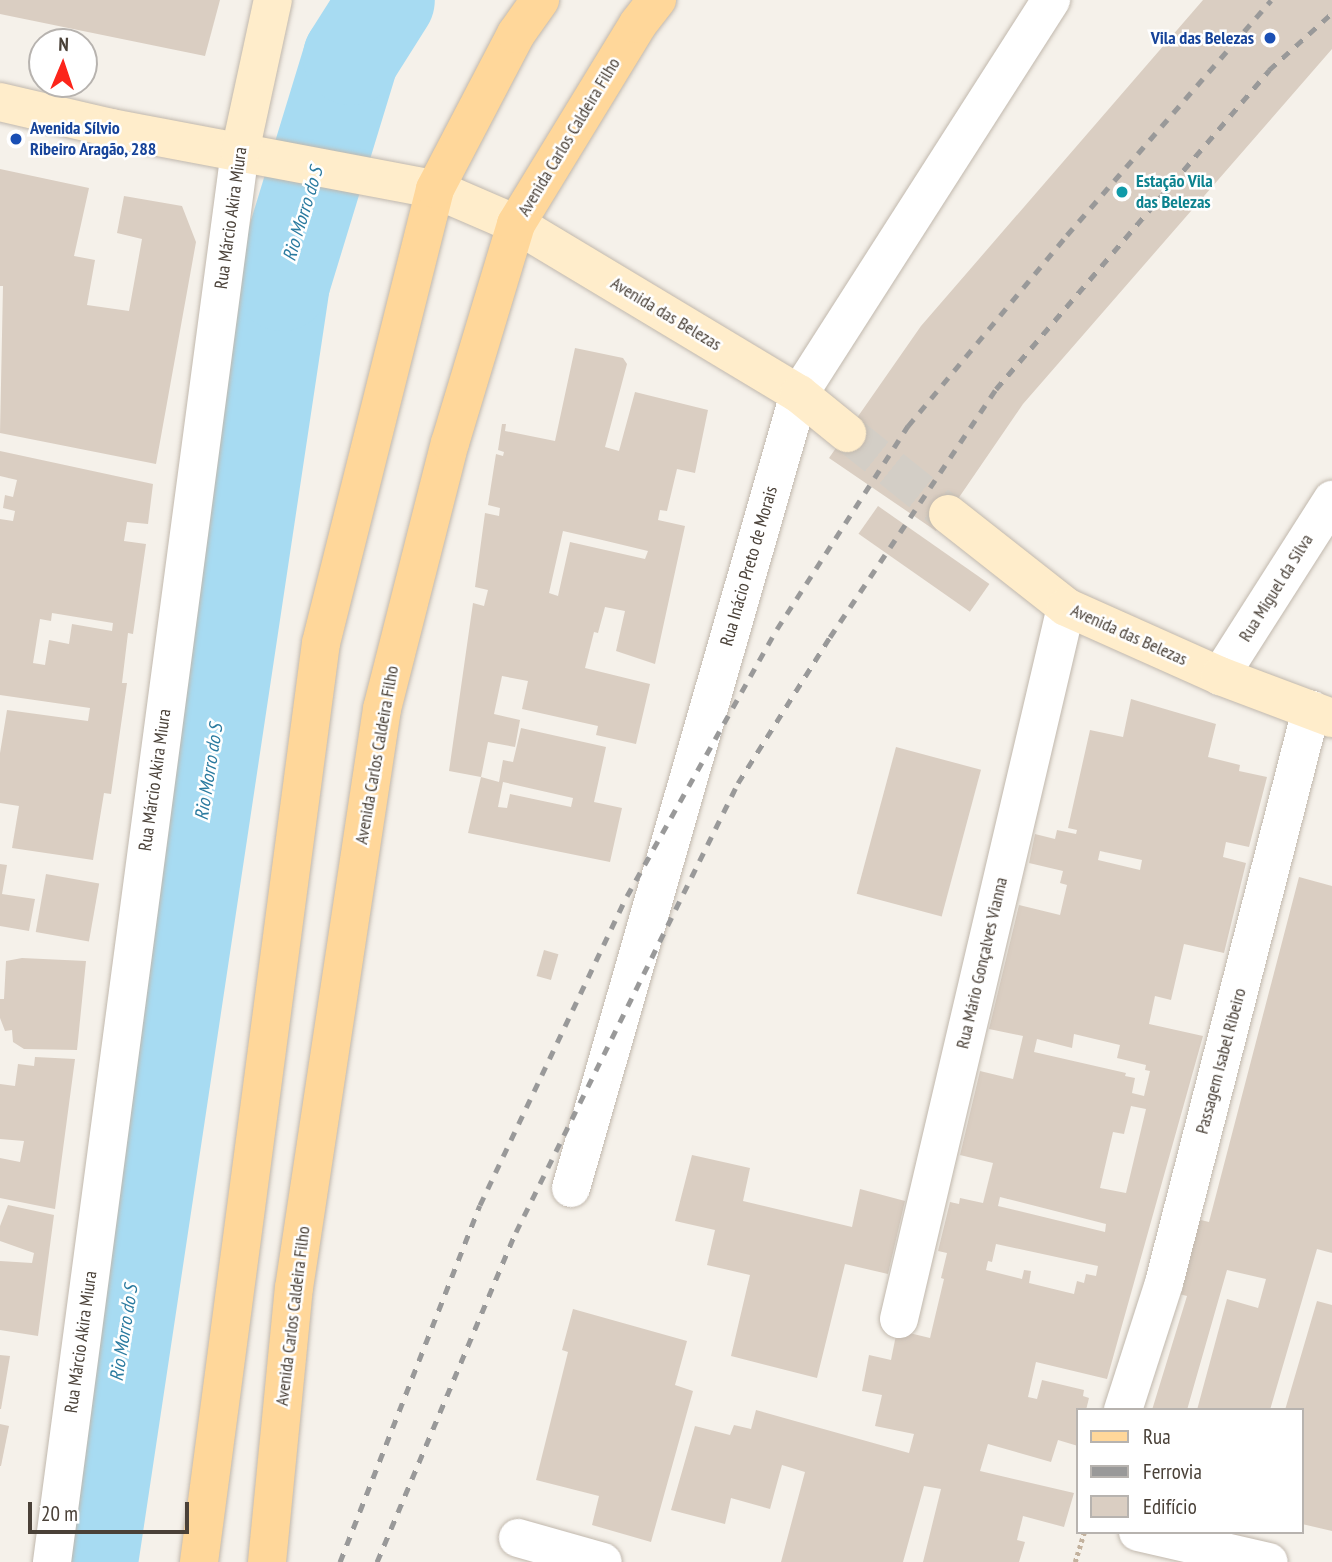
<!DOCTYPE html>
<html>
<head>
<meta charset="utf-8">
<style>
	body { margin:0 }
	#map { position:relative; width:1332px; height:1562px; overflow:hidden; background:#f5f1ea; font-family:"PT Sans Narrow",sans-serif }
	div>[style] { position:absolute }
	.river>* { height:96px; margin:-48px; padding:0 48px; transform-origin:48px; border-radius:48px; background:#a7dbf2 }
	.building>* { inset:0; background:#dacec2; transform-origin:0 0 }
	.secondary-tunnel>* { height:38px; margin-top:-19px; transform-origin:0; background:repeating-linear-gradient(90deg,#d3cec6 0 38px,transparent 0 57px) }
	.path>* { height:4.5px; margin-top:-2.25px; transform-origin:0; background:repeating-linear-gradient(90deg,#c3b29e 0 3.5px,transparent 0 7px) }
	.roads { filter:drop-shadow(0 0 2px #c1b8ad) drop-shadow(0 0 2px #c1b8ad) }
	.street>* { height:38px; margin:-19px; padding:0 19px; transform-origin:19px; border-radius:19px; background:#fff }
	.secondary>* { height:38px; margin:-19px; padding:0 19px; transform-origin:19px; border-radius:19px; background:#ffedcb }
	.primary>* { height:38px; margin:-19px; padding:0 19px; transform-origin:19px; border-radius:19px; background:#ffd79a }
	.rail>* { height:5px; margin-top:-2.5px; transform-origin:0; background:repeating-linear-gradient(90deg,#999 0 9px,transparent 0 18px) }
	.dots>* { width:19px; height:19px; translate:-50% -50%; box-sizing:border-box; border:4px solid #fff; border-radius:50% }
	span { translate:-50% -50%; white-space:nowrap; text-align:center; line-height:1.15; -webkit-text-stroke:5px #fff; paint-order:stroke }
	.transit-label { font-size:18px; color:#164399; font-weight:700 }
	.right { translate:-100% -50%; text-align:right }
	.left { translate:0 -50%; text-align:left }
	.street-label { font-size:18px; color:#4a4138 }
	.culture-label { font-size:18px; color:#0d838f; font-weight:700 }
	.water-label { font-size:19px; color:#2a7a9f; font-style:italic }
	.legend { position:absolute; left:1076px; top:1408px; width:228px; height:126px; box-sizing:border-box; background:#fff; border:2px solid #b7b3af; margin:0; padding:9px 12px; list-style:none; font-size:21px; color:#4a4138 }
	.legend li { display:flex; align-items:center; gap:14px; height:35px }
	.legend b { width:35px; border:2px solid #b7b3af }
	.north { position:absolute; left:28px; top:28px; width:70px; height:70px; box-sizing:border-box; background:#fff; border:2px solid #b7b3af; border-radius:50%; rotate:2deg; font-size:19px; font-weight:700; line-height:28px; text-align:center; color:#4a4138 }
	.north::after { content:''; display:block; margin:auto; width:24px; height:32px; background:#fc251b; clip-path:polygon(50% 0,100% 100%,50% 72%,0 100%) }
	.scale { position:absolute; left:28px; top:1502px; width:161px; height:32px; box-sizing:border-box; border:4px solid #4a4138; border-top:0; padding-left:9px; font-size:21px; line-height:24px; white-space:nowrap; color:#4a4138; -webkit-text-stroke:5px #fff; paint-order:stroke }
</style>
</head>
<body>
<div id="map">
	<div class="river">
		<div style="left:90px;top:1562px;width:1293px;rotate:-81.46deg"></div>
		<div style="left:282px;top:283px;width:236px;rotate:-73deg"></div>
		<div style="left:351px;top:57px;width:67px;rotate:-57.7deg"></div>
	</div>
	<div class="building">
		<div style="clip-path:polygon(0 0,220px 0,205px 56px,0 14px)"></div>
		<div style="clip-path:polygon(1203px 0,1332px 0,1332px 49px,1023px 404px,936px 531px,829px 458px,921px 326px)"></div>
		<div style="clip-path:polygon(0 169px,89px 188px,74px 256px,95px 260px,87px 305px,129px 311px,142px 239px,117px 233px,124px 196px,182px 206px,196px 242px,156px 464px,0 433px,3px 286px,0 286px)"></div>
		<div style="clip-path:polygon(evenodd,575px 348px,623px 358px,627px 364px,605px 447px,619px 451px,635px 392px,708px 410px,695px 473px,677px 469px,667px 511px,660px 510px,658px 520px,685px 526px,655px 664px,616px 651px,625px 611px,605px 607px,598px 633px,594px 632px,585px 668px,650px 684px,636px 744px,596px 735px,598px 726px,522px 709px,528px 681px,502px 676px,494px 714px,520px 720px,515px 747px,488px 742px,481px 777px,449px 771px,473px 603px,484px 606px,488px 590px,475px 587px,485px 513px,499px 516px,500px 508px,488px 505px,496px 454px,503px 456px,504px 452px,498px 450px,502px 424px,506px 424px,505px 431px,555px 441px,575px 348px,563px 531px,598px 539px,648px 551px,645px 559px,570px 542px,558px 596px,549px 593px,563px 531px)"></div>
		<div style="clip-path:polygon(evenodd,0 451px,153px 484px,148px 524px,127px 522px,124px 541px,146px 544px,133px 634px,128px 633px,122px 683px,127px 683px,111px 794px,104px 793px,93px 860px,12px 848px,19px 806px,0 803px,0 753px,7px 710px,88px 721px,90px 708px,0 695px,0 519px,13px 521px,15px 511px,3px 508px,5px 495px,13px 497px,17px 480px,0 476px,0 451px,52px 613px,113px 623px,112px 631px,72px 624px,69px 644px,49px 640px,45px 665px,33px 663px,40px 619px,51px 621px,52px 613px)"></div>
		<div style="left:878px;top:506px;width:136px;height:34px;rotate:35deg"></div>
		<div style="clip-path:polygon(evenodd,1131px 699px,1216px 724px,1208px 757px,1240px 765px,1239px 771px,1267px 777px,1249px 847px,1226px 842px,1223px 857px,1246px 863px,1224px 953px,1184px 944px,1171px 1000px,1155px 996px,1149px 1024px,1203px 1036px,1107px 1379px,1036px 1362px,1028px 1397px,1037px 1399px,1042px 1380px,1084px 1390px,1083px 1396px,1089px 1398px,1086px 1410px,1078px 1410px,1078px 1446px,1058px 1440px,1051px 1462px,988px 1444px,980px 1471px,1074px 1493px,1064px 1527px,1023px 1516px,1017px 1540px,1025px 1542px,1019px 1562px,923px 1562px,941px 1489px,924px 1486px,903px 1562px,781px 1562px,805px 1472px,782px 1465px,770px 1509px,731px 1498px,725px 1524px,671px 1510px,695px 1426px,730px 1435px,734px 1425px,751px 1429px,756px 1410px,909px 1453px,914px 1434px,875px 1426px,882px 1395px,862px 1391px,869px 1355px,891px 1360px,897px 1330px,930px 1338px,944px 1279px,941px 1278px,947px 1253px,938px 1251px,950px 1202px,959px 1204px,960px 1198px,983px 1203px,993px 1163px,960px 1155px,980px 1071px,1013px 1079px,1023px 1036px,989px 1029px,1019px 905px,1060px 915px,1067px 885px,1060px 883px,1063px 871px,1029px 863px,1035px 834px,1055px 839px,1057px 830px,1076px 834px,1077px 830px,1068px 828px,1090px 730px,1123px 737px,1131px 699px,1100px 851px,1142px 860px,1140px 870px,1098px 860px,1100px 851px,1131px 699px,1074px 1034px,1120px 1045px,1117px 1058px,1146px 1065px,1145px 1070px,1150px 1071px,1144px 1096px,1132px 1093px,1135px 1078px,1125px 1076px,1126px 1073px,1034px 1052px,1037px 1039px,1072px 1048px,1074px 1034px,1131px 699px,1131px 1106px,1146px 1109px,1126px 1193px,1100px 1188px,1113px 1132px,1124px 1134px,1131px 1106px,1131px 699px,1000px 1197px,1106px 1224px,1105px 1232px,998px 1206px,1000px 1197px,1131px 699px,996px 1244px,1098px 1266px,1096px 1276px,1086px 1274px,1084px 1283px,1077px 1281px,1074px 1294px,1029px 1283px,1031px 1271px,1024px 1270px,1022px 1279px,986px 1270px,988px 1261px,992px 1262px,996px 1244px)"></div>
		<div style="clip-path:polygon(evenodd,521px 728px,606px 747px,594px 802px,622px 808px,610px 862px,468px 833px,481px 777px,499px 782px,503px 760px,513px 762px,521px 728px,503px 782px,573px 798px,571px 807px,510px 794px,507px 808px,498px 807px,503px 782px)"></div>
		<div style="left:896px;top:747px;width:88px;height:152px;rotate:15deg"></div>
		<div style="clip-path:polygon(0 864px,7px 865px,2px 894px,35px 899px,29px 931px,0 926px)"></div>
		<div style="left:46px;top:874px;width:54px;height:59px;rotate:10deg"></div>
		<div style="clip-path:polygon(1299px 877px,1332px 886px,1332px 1253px,1317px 1249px,1270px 1410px,1197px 1410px,1227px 1299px,1258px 1308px,1266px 1279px,1227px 1270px,1187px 1410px,1152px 1410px,1187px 1296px,1179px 1294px,1197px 1219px,1209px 1222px)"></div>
		<div style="left:544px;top:950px;width:15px;height:27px;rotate:16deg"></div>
		<div style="clip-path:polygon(22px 958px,86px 961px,77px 1050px,24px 1049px,13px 1042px,12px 1030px,5px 1031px,0 1018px,0 999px,4px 999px,6px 961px)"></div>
		<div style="clip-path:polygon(35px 1057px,75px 1059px,55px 1209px,0 1198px,0 1158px,20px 1162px,24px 1141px,0 1139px,0 1084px,15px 1086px,18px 1064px,34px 1066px)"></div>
		<div style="clip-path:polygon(692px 1155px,750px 1168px,743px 1201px,852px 1227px,860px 1189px,905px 1201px,888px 1274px,845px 1264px,817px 1378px,731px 1356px,750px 1275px,707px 1265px,715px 1230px,675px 1221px)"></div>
		<div style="clip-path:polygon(8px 1205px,54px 1215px,38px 1336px,0 1330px,0 1261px,32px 1263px,34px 1253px,0 1241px,0 1226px)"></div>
		<div style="clip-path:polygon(1317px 1301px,1332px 1305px,1332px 1531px,1302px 1524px,1302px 1410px,1285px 1410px)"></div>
		<div style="clip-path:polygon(573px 1309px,687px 1341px,675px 1385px,693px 1391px,651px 1542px,592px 1525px,599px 1496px,536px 1480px,568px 1352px,562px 1350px)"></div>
		<div style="clip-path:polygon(0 1355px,10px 1356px,1px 1409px,0 1409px)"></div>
		<div style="clip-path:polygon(0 1424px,9px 1426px,1px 1466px,0 1466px)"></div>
	</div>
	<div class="secondary-tunnel">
		<div style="left:847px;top:433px;width:129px;rotate:38.7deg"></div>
	</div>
	<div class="path">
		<div style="left:1075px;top:1562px;width:31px;rotate:-73deg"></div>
	</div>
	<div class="roads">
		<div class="street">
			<div style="left:1220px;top:676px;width:209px;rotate:-57.5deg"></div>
			<div style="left:571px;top:1188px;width:826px;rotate:-73.98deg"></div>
			<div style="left:799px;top:394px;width:468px;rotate:-57.4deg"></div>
			<div style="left:899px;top:1319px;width:731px;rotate:-76.8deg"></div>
			<div style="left:1123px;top:1410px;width:133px;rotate:-72.1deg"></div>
			<div style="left:1164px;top:1283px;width:592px;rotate:-75.61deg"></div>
			<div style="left:1138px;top:1532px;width:134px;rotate:12.9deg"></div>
			<div style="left:518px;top:1538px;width:88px;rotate:15.8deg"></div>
			<div style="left:52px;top:1562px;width:1422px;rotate:-82.41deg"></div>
		</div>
		<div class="secondary">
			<div style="left:0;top:102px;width:114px;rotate:13.2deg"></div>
			<div style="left:111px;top:128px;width:330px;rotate:10.7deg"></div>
			<div style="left:435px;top:189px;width:88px;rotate:23.4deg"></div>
			<div style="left:516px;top:224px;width:330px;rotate:31deg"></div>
			<div style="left:799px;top:394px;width:62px;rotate:39.1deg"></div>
			<div style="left:240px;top:152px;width:156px;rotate:-77.8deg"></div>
			<div style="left:948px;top:514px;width:150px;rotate:38.2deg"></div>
			<div style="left:1066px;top:607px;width:169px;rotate:24.1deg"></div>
			<div style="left:1220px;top:676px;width:120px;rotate:20.6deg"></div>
		</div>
		<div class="primary">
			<div style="left:199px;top:1562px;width:927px;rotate:-82.44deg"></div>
			<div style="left:321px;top:643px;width:468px;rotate:-75.9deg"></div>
			<div style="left:435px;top:189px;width:175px;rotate:-62.4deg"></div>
			<div style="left:516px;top:34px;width:42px;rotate:-54.8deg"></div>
			<div style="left:267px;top:1562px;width:275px;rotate:-84.4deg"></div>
			<div style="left:294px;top:1288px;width:586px;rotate:-81.36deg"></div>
			<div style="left:382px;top:709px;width:275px;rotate:-75.7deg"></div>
			<div style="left:450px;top:443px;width:229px;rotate:-73.2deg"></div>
			<div style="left:516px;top:224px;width:234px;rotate:-58.6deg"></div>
			<div style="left:638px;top:24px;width:31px;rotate:-52deg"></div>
		</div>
	</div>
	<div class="rail">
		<div style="left:340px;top:1562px;width:383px;rotate:-68.6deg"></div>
		<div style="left:480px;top:1205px;width:342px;rotate:-64.6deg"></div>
		<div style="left:627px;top:896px;width:306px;rotate:-60.7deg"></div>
		<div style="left:777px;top:629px;width:242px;rotate:-57.2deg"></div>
		<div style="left:908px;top:426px;width:249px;rotate:-50.2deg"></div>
		<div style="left:1067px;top:235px;width:311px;rotate:-49deg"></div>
		<div style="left:377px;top:1562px;width:358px;rotate:-67.2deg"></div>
		<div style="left:516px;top:1232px;width:501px;rotate:-63.69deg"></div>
		<div style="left:738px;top:783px;width:173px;rotate:-57.8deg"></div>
		<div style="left:830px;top:637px;width:298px;rotate:-56.2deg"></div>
		<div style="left:996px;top:389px;width:420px;rotate:-49.4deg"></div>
		<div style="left:1269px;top:70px;width:85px;rotate:-42.1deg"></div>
	</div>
	<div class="dots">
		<div style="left:1270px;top:38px;background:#1a4fb4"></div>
		<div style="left:16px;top:139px;background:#1a4fb4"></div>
		<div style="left:1122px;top:192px;background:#0f9aa8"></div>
	</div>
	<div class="transit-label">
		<span class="right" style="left:1254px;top:38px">Vila das Belezas</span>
		<span class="left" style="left:30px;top:139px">Avenida Sílvio<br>Ribeiro Aragão, 288</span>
	</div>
	<div class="street-label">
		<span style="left:569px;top:137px;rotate:-59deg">Avenida Carlos Caldeira Filho</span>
		<span style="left:231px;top:218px;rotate:-82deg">Rua Márcio Akira Miura</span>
		<span style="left:666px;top:314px;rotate:31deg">Avenida das Belezas</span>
		<span style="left:749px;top:566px;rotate:-74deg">Rua Inácio Preto de Morais</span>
		<span style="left:1276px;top:588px;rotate:-58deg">Rua Miguel da Silva</span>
		<span style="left:1129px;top:635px;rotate:24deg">Avenida das Belezas</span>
		<span style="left:377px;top:755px;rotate:-80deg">Avenida Carlos Caldeira Filho</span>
		<span style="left:155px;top:780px;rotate:-82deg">Rua Márcio Akira Miura</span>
		<span style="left:982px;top:963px;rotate:-77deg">Rua Mário Gonçalves Vianna</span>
		<span style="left:1221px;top:1061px;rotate:-75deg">Passagem Isabel Ribeiro</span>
		<span style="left:293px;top:1316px;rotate:-83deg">Avenida Carlos Caldeira Filho</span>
		<span style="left:81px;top:1342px;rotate:-82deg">Rua Márcio Akira Miura</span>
	</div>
	<div class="culture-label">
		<span class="left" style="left:1136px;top:192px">Estação Vila<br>das Belezas</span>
	</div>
	<div class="water-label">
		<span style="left:303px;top:214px;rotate:-73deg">Rio Morro do S</span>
		<span style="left:209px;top:772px;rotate:-81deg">Rio Morro do S</span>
		<span style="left:124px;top:1333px;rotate:-81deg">Rio Morro do S</span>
	</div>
	<ul class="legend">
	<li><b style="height:9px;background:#ffd79a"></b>Rua</li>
	<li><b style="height:9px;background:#999"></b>Ferrovia</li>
	<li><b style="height:19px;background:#dacec2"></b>Edifício</li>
	</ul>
	<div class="north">N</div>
	<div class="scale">20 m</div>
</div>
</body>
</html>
